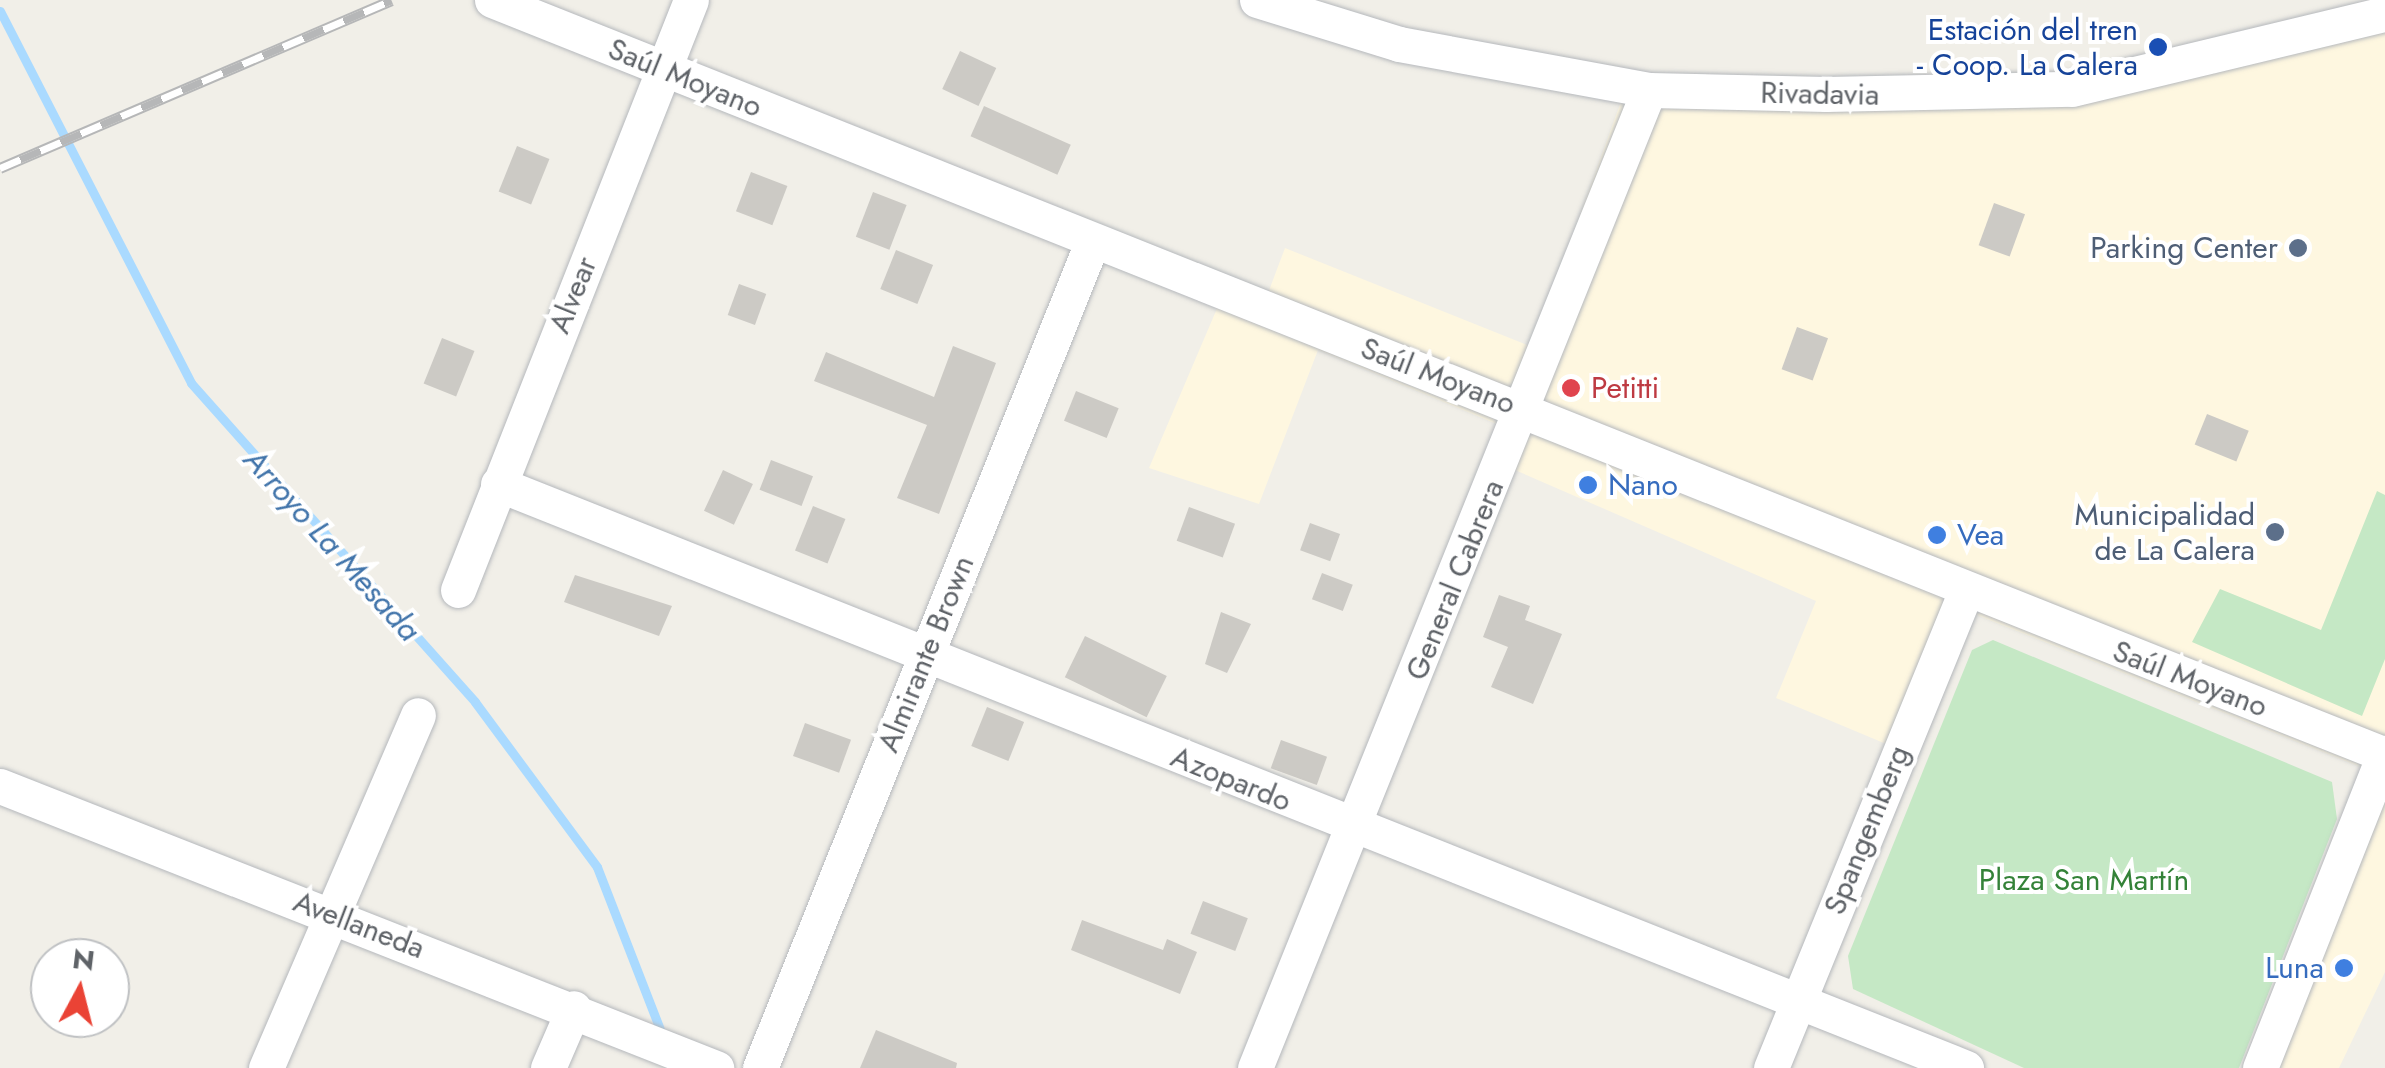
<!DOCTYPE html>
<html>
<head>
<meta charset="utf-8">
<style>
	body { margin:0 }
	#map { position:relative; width:2385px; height:1068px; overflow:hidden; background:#f1efe8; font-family:Jost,sans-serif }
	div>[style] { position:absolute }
	.commercial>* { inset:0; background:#fef7e0 }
	.green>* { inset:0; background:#c5e8c5 }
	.stream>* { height:9px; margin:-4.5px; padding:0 4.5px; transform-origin:4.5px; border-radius:4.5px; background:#aadaff }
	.building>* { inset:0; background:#cccac5; transform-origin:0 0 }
	.roads { filter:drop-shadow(0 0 2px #b5b8bc) drop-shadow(0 0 2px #b5b8bc) }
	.minor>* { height:35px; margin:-17.5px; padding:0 17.5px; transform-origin:17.5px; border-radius:17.5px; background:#fff }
	.rail>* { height:11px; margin-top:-5.5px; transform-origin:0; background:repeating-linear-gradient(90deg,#fff 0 22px,#b6b7b8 0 44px); box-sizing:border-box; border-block:2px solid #b6b7b8 }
	.dots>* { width:28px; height:28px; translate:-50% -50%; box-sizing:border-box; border:5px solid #fff; border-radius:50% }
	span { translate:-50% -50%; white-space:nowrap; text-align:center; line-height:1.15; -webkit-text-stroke:8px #fff; paint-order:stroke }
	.transit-label { font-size:30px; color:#164399 }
	.right { translate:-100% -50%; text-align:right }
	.street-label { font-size:30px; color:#5f6368 }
	.service-label { font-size:30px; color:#4e5e75 }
	.health-label { font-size:30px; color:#be3a42 }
	.left { translate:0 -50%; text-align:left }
	.shop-label { font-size:30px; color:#366cbe }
	.park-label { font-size:30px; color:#348238 }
	.water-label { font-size:32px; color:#4174aa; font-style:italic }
	.north { position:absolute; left:30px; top:938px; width:100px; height:100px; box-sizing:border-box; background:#fff; border:2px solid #bfc1c3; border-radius:50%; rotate:7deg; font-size:28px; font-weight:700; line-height:40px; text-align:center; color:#5f6368 }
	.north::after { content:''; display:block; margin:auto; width:35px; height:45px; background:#ea4335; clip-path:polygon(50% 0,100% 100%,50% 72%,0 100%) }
</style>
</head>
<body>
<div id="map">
	<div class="commercial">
		<div style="clip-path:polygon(2385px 6px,2385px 972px,2339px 1068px,2250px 1068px,2363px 768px,1949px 604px,1891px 746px,1776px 698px,1816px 601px,1492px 460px,1504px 427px,1318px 350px,1259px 504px,1149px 468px,1230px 278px,1268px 293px,1285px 248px,1532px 347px,1631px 74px,1930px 83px,2144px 68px)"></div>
	</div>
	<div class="green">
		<div style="clip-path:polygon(2377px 491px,2385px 495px,2385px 659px,2362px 716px,2192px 642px,2220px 589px,2321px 630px)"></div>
		<div style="clip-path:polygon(1993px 640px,2332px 782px,2337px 819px,2239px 1068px,2024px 1068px,1853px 989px,1848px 956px,1972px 650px)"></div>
	</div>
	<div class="stream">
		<div style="left:0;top:11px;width:418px;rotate:62.8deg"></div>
		<div style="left:191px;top:383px;width:427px;rotate:48.3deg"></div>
		<div style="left:475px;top:702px;width:205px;rotate:53.5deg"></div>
		<div style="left:597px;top:867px;width:182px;rotate:68.8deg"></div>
	</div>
	<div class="building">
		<div style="left:960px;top:51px;width:40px;height:42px;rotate:25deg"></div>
		<div style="left:984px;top:106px;width:95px;height:33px;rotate:24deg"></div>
		<div style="left:517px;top:146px;width:35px;height:49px;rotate:22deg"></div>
		<div style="left:751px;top:172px;width:39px;height:42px;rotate:21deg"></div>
		<div style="left:873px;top:192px;width:36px;height:48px;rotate:21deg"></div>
		<div style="left:1994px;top:203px;width:33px;height:45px;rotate:20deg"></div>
		<div style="left:896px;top:250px;width:40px;height:42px;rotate:22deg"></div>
		<div style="left:739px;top:284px;width:29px;height:33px;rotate:20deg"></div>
		<div style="left:1797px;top:327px;width:33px;height:45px;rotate:20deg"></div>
		<div style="left:442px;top:338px;width:35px;height:49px;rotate:22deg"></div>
		<div style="clip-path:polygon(953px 346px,996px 363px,939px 514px,897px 498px,927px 425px,814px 381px,826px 352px,934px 397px)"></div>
		<div style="left:1076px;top:391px;width:46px;height:32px;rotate:22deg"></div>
		<div style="left:2207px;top:414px;width:45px;height:33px;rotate:22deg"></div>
		<div style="left:771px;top:460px;width:45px;height:32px;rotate:21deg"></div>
		<div style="left:723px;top:470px;width:33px;height:45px;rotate:25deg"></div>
		<div style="left:813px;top:506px;width:35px;height:48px;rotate:22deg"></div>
		<div style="left:1189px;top:507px;width:49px;height:36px;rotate:20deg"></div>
		<div style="left:1310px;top:523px;width:32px;height:29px;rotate:20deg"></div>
		<div style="left:1322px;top:573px;width:33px;height:28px;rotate:21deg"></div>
		<div style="clip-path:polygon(575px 575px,672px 606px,659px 636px,564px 602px)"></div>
		<div style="clip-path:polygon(1499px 595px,1530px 606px,1525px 620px,1562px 634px,1533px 704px,1491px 687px,1508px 647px,1483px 637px)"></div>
		<div style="clip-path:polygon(1221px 612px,1251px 624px,1227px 673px,1205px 664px)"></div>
		<div style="left:1085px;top:636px;width:91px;height:46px;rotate:26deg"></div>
		<div style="left:987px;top:707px;width:40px;height:42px;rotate:22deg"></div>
		<div style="left:805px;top:723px;width:49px;height:35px;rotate:20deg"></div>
		<div style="left:1281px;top:740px;width:49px;height:30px;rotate:20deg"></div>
		<div style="left:1203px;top:901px;width:48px;height:35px;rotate:21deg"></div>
		<div style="clip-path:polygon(1082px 920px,1163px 950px,1167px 939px,1197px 952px,1180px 994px,1071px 950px)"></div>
		<div style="clip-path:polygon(876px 1030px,957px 1063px,956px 1068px,860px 1068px)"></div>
	</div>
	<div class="roads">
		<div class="minor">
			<div style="left:492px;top:0;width:2038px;rotate:21.74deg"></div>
			<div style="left:1257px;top:0;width:149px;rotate:17.2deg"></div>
			<div style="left:1399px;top:44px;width:254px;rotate:10.4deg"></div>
			<div style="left:1649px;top:90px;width:177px;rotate:1.3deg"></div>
			<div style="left:1826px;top:94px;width:246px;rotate:-1.2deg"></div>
			<div style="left:2072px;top:89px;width:322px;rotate:-13.5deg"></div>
			<div style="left:498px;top:484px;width:1580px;rotate:21.69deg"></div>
			<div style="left:458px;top:590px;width:634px;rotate:-68.45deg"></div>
			<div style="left:0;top:786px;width:770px;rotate:21.5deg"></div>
			<div style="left:266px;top:1068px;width:384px;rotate:-66.7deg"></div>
			<div style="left:548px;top:1068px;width:65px;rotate:-66.6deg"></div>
			<div style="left:760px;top:1068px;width:892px;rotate:-68.09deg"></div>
			<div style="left:1255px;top:1068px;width:1054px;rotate:-68.06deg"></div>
			<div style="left:1771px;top:1068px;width:513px;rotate:-67.78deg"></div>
			<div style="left:2260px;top:1068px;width:339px;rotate:-68.4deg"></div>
		</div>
	</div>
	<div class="rail">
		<div style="left:0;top:168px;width:426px;rotate:-23.2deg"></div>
	</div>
	<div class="dots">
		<div style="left:2158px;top:47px;background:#1a4fb4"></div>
		<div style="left:2298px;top:248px;background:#5c6f8a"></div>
		<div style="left:1571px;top:388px;background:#e0444e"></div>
		<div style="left:1588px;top:485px;background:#3f7fe0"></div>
		<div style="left:2275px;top:532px;background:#5c6f8a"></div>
		<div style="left:1937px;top:535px;background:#3f7fe0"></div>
		<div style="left:2344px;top:968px;background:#3f7fe0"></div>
	</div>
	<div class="transit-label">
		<span class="right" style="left:2138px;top:47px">Estación del tren<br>- Coop. La Calera</span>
	</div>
	<div class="street-label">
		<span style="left:685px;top:78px;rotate:22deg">Saúl Moyano</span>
		<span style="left:1820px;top:94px;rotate:1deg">Rivadavia</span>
		<span style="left:573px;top:295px;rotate:-68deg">Alvear</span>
		<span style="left:1438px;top:376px;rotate:21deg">Saúl Moyano</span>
		<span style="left:1455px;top:580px;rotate:-68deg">General Cabrera</span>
		<span style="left:926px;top:654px;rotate:-68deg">Almirante Brown</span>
		<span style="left:2190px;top:679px;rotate:21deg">Saúl Moyano</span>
		<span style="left:1231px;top:779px;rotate:22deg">Azopardo</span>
		<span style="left:1867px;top:830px;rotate:-68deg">Spangemberg</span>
		<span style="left:359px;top:925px;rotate:21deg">Avellaneda</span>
	</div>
	<div class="service-label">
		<span class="right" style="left:2278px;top:248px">Parking Center</span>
		<span class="right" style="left:2255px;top:532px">Municipalidad<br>de La Calera</span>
	</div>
	<div class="health-label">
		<span class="left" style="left:1591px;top:388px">Petitti</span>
	</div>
	<div class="shop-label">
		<span class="left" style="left:1608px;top:485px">Nano</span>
		<span class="left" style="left:1957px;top:535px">Vea</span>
		<span class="right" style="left:2324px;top:968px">Luna</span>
	</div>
	<div class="park-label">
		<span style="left:2084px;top:880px">Plaza San Martín</span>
	</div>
	<div class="water-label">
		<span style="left:332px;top:545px;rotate:48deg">Arroyo La Mesada</span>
	</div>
	<div class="north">N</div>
</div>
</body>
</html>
